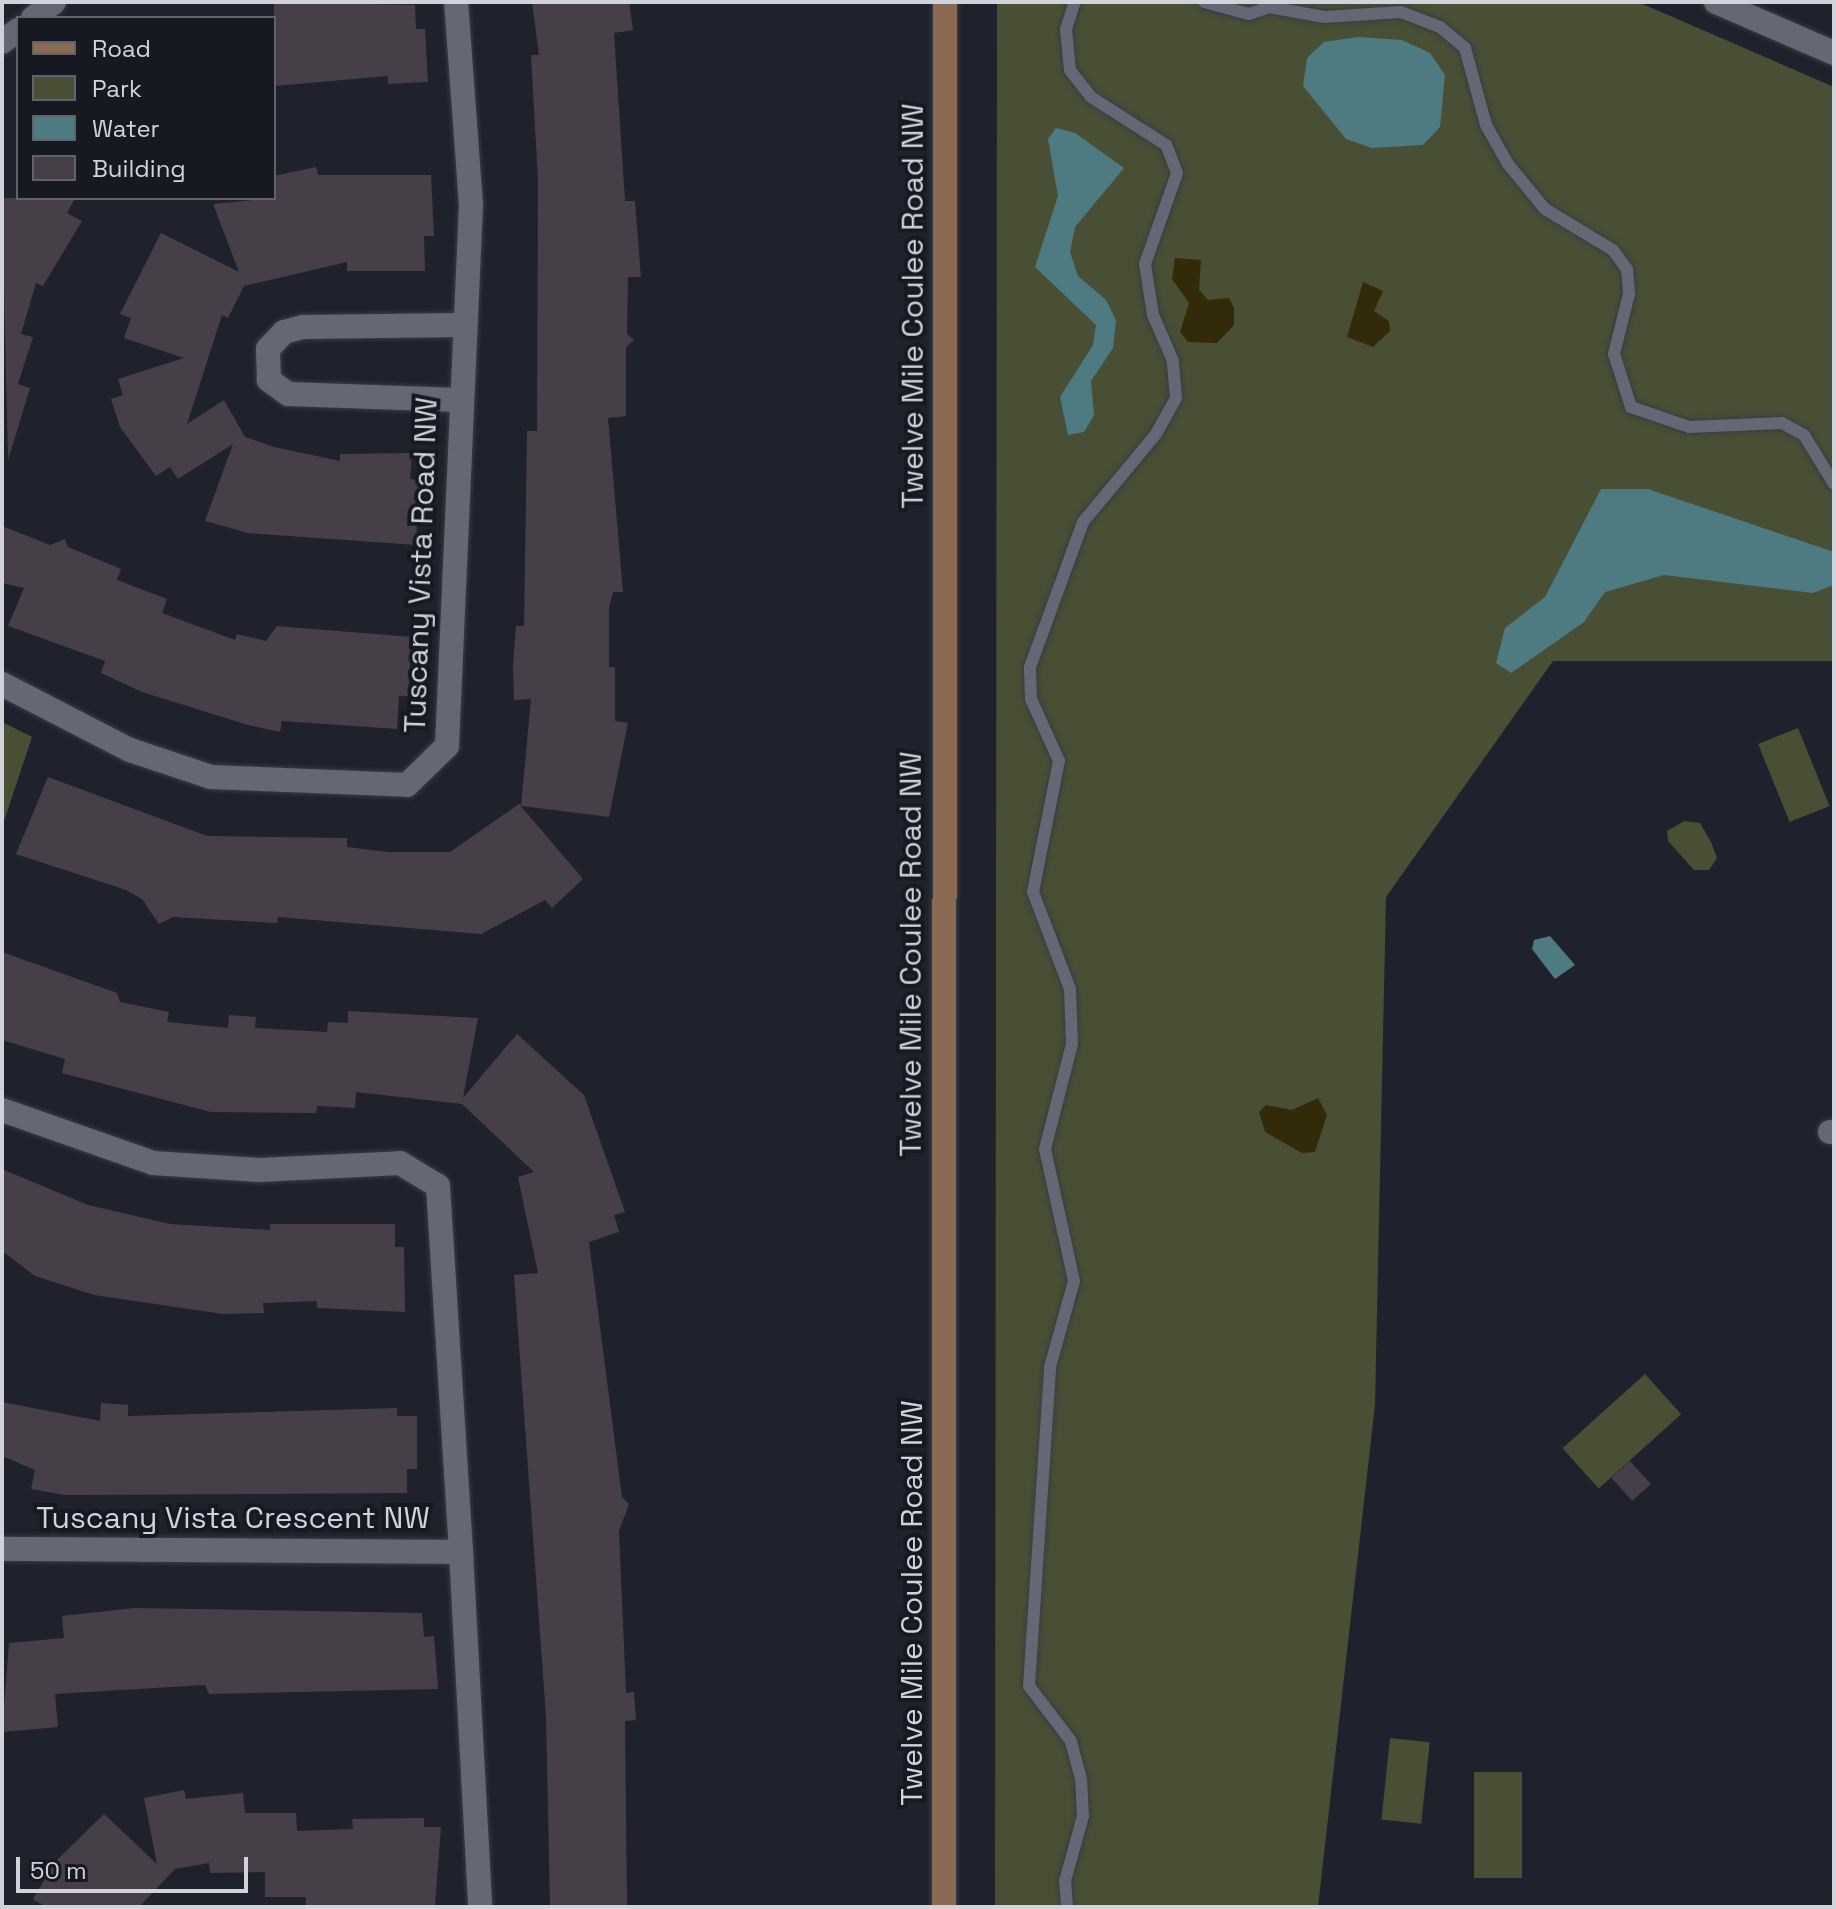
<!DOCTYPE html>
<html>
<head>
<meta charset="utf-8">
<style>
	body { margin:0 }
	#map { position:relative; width:1836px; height:1909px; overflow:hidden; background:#1f222c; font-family:"Space Grotesk",sans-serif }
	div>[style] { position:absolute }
	.green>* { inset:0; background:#484f35; transform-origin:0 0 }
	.sand>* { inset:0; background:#322a08 }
	.water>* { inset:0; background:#4e7a82 }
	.building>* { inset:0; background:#473f48; transform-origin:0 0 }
	.roads { filter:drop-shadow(0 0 2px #393c44) drop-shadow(0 0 2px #393c44) }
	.lane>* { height:12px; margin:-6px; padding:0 6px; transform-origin:6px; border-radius:6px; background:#646874 }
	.street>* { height:24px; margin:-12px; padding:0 12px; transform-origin:12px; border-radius:12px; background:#646874 }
	.secondary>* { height:24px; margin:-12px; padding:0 12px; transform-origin:12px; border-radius:12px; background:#8a6a53 }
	span { translate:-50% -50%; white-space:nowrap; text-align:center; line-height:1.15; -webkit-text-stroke:8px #161922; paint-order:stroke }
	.street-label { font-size:30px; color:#d1d3da }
	.frame { position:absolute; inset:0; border:4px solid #d1d3da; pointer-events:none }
	.legend { position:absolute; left:16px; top:16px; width:260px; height:184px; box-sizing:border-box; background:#161922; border:2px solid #61636c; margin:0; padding:10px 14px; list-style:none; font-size:24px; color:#d1d3da }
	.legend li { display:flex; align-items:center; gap:16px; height:40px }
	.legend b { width:40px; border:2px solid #61636c }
	.scale { position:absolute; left:16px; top:1857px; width:232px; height:36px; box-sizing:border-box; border:4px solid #d1d3da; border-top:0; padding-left:10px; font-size:24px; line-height:28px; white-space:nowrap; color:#d1d3da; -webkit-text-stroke:6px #161922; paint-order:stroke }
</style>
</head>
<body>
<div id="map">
	<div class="green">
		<div style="clip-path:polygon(997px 2px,1638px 2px,1834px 87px,1834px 661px,1553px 661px,1386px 897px,1375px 1405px,1318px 1907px,995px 1907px)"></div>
		<div style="clip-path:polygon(2px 722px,32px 737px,2px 827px)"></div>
		<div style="left:1798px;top:728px;width:84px;height:43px;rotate:68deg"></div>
		<div style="clip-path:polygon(1684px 821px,1700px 823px,1711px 842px,1717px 858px,1709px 870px,1694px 870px,1668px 841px,1667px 831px)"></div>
		<div style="left:1645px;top:1374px;width:54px;height:111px;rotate:48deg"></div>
		<div style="left:1390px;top:1738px;width:40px;height:82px;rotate:6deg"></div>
		<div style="left:1474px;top:1772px;width:48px;height:106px"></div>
	</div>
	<div class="sand">
		<div style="clip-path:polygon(1175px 258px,1201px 260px,1199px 290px,1208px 300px,1229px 298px,1234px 308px,1234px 325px,1217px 343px,1188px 342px,1180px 332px,1189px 303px,1172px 279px)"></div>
		<div style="clip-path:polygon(1363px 282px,1383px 291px,1374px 311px,1389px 321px,1390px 331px,1373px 347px,1347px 337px)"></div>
		<div style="clip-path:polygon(1318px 1098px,1327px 1115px,1315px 1152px,1302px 1153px,1265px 1132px,1259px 1112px,1266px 1105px,1292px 1110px)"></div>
	</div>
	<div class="water">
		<div style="clip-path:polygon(1358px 37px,1402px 40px,1430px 53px,1445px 75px,1440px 127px,1423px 145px,1372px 148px,1346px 139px,1303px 86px,1307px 58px,1324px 42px)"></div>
		<div style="clip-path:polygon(1056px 128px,1075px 133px,1124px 168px,1075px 227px,1070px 252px,1078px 276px,1106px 300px,1116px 320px,1113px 348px,1091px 381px,1094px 415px,1084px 432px,1068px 435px,1060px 397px,1093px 345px,1096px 325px,1035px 267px,1058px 196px,1048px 139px)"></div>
		<div style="clip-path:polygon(1601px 489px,1648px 489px,1834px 552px,1834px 585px,1813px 593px,1664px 575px,1605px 592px,1584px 622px,1511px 673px,1496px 663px,1505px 628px,1545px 597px)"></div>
		<div style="clip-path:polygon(1550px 936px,1575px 965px,1555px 979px,1532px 949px,1534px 940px)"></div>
	</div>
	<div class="building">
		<div style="clip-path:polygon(274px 2px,415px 5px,416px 29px,425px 29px,428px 82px,388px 84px,388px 76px,274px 86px)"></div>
		<div style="clip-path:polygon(532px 2px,629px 2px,633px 30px,614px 33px,625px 201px,635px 201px,641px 277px,628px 277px,627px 334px,634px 340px,626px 347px,626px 416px,608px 418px,623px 592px,613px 592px,609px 607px,609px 667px,615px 667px,615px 721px,628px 723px,609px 817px,521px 806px,531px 699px,514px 700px,513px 665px,516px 626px,524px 626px,527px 431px,537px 431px,538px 181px,531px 55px,539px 55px)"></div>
		<div style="clip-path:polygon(316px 167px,318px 175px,431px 175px,434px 236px,424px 236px,425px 271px,347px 271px,347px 262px,244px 286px,228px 318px,222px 315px,187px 424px,224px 400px,245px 437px,274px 447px,340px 461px,340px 454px,412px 453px,410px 479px,419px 480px,416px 545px,248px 533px,205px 521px,233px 444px,178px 479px,170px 467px,156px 476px,120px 427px,111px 399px,123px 395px,118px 379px,184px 358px,124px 338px,131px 318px,120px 314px,161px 233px,239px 272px,213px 204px,274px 198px,274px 176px)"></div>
		<div style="clip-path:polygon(2px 198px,75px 198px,67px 213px,82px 221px,43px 286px,36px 283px,21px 334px,33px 337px,18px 384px,30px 388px,8px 460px)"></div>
		<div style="clip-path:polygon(2px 526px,50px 545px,65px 539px,68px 547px,121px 569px,117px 580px,167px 599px,162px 613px,235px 640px,237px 634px,266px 641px,277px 626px,412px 637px,408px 696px,399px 696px,397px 729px,282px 721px,280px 732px,248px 725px,142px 692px,101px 673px,105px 661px,8px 626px,24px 588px,2px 583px)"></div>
		<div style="clip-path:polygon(48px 777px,207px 836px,347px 838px,347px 847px,387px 852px,450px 852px,519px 804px,583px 879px,552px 908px,545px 900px,481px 934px,278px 917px,277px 923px,173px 917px,159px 924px,142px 899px,126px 890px,16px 854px)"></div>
		<div style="clip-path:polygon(2px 952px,117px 993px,120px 1002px,169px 1012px,167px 1022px,228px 1028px,229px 1015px,256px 1017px,255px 1028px,327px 1032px,328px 1022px,348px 1023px,348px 1011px,478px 1018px,463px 1098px,517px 1034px,584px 1095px,625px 1212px,614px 1215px,619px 1232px,589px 1242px,622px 1497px,629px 1504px,619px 1531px,626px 1693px,634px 1692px,636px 1720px,625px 1721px,627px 1907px,550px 1905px,546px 1716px,514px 1275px,538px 1273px,518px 1177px,534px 1172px,462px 1104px,356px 1092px,355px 1108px,317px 1106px,316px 1113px,211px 1112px,62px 1073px,65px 1059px,2px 1040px)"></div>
		<div style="clip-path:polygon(2px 1169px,88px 1205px,170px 1224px,270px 1230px,270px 1224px,395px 1224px,395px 1247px,404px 1247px,405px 1312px,317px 1308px,317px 1301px,263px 1303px,264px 1313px,223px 1314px,94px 1295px,35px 1276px,2px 1251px)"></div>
		<div style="clip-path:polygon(2px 1402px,100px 1421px,101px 1403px,128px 1405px,128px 1416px,397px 1408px,397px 1416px,417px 1416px,417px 1469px,407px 1469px,407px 1493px,65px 1495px,31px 1489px,35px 1470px,2px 1456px)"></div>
		<div style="left:1630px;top:1461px;width:31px;height:25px;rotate:48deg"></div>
		<div style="clip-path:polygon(134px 1608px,422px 1613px,424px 1637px,434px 1636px,438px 1689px,209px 1694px,205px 1685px,55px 1694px,58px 1727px,2px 1732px,9px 1643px,64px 1638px,62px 1616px)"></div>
		<div style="clip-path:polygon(184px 1790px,186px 1799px,243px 1793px,245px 1813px,296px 1813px,297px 1831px,353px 1829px,352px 1819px,424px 1818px,424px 1827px,441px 1827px,435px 1905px,306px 1907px,306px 1897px,265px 1897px,265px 1872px,210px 1873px,209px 1863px,175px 1869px,139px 1907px,46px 1907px,33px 1899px,56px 1861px,104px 1814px,157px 1864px,144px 1798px)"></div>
	</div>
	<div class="roads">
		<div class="lane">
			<div style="left:1204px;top:2px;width:47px;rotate:14.9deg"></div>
			<div style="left:1249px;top:14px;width:21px;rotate:-19deg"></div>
			<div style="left:1269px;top:7px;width:56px;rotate:10.3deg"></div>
			<div style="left:1324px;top:17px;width:77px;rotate:-3.7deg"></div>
			<div style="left:1401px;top:12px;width:42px;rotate:21deg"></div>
			<div style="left:1440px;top:27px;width:33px;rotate:40deg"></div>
			<div style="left:1465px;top:48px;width:80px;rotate:74.7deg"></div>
			<div style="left:1486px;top:125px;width:45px;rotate:60.6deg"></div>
			<div style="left:1508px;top:164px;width:58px;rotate:50.6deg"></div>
			<div style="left:1545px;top:209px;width:79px;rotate:31.1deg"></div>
			<div style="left:1613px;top:250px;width:24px;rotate:54deg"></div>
			<div style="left:1627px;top:269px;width:25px;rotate:85deg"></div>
			<div style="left:1629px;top:294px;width:62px;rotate:104deg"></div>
			<div style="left:1614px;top:354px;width:56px;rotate:72.2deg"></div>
			<div style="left:1631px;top:407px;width:61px;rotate:19deg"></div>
			<div style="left:1689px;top:427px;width:93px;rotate:-2.5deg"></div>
			<div style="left:1782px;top:423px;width:25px;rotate:29deg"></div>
			<div style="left:1804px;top:435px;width:57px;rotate:58.5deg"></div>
			<div style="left:1067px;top:1907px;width:26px;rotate:-94deg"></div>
			<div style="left:1065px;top:1881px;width:67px;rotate:-74.5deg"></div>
			<div style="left:1083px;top:1816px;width:37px;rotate:-93deg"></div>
			<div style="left:1081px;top:1779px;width:39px;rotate:-105deg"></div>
			<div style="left:1071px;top:1741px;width:69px;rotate:-127.4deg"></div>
			<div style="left:1029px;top:1686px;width:320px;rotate:-86.2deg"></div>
			<div style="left:1050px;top:1367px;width:89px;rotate:-74.4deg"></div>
			<div style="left:1074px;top:1281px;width:135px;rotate:-102.4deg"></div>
			<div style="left:1045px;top:1149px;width:108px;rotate:-75.6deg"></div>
			<div style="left:1072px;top:1044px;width:55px;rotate:-92.1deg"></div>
			<div style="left:1070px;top:989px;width:104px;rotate:-110.9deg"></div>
			<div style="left:1033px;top:892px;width:134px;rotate:-78.8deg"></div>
			<div style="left:1059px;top:761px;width:68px;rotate:-114.3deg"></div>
			<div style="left:1031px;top:699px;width:32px;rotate:-92deg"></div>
			<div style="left:1030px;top:667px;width:154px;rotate:-69.9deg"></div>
			<div style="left:1083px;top:522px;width:114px;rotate:-50.3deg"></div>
			<div style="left:1156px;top:434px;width:41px;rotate:-60.9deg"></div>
			<div style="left:1176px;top:398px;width:37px;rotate:-95deg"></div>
			<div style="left:1173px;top:361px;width:50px;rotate:-113.5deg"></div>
			<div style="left:1153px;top:315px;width:52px;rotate:-98.9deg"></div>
			<div style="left:1145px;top:264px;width:96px;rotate:-70.6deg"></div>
			<div style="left:1177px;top:173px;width:30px;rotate:-111deg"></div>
			<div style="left:1166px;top:145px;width:89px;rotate:-147.4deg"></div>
			<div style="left:1091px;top:97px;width:34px;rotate:-128deg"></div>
			<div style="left:1070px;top:70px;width:41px;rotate:-95.6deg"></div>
			<div style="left:1066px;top:29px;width:28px;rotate:-72deg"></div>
		</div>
		<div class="street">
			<div style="left:1716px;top:2px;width:129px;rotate:23.4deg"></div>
			<div style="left:33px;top:18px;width:26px;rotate:-37deg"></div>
			<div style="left:2px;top:42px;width:20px;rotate:-37deg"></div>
			<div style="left:459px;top:400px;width:171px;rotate:-178deg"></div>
			<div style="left:288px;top:394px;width:24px;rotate:-144deg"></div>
			<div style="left:269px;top:380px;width:31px;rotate:-92deg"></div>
			<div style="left:268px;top:349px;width:23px;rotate:-47deg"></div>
			<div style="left:284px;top:332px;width:20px;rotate:-15deg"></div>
			<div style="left:303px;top:327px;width:160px;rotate:-0.7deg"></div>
			<div style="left:2px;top:684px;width:144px;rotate:27.3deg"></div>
			<div style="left:130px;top:750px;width:85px;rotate:18.4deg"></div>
			<div style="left:211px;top:777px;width:196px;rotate:2.3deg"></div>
			<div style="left:407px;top:785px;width:56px;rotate:-44.3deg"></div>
			<div style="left:447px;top:746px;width:542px;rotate:-87.46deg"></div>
			<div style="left:471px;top:205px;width:204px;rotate:-94.2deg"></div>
			<div style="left:2px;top:1110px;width:160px;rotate:19.3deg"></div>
			<div style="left:153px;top:1163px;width:106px;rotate:3.8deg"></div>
			<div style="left:259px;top:1170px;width:141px;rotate:-2.8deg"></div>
			<div style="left:400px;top:1163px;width:44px;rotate:31.2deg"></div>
			<div style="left:438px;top:1186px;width:367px;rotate:86.4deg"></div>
			<div style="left:461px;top:1552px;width:459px;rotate:-179.6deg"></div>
			<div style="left:1830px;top:1132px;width:4px"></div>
			<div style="left:461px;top:1552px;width:356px;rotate:86.9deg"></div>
		</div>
		<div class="secondary">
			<div style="left:944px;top:1907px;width:1905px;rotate:-89.97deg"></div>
		</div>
	</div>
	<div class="street-label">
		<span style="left:913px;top:306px;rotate:-90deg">Twelve Mile Coulee Road NW</span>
		<span style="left:421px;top:565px;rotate:-88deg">Tuscany Vista Road NW</span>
		<span style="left:911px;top:954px;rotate:-90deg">Twelve Mile Coulee Road NW</span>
		<span style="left:233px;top:1518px">Tuscany Vista Crescent NW</span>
		<span style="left:912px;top:1603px;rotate:-90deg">Twelve Mile Coulee Road NW</span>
	</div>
	<div class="frame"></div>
	<ul class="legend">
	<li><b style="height:10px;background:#8a6a53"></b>Road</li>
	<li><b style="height:22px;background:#484f35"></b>Park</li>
	<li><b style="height:22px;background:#4e7a82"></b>Water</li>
	<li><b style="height:22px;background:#473f48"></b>Building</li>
	</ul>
	<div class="scale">50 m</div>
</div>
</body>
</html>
